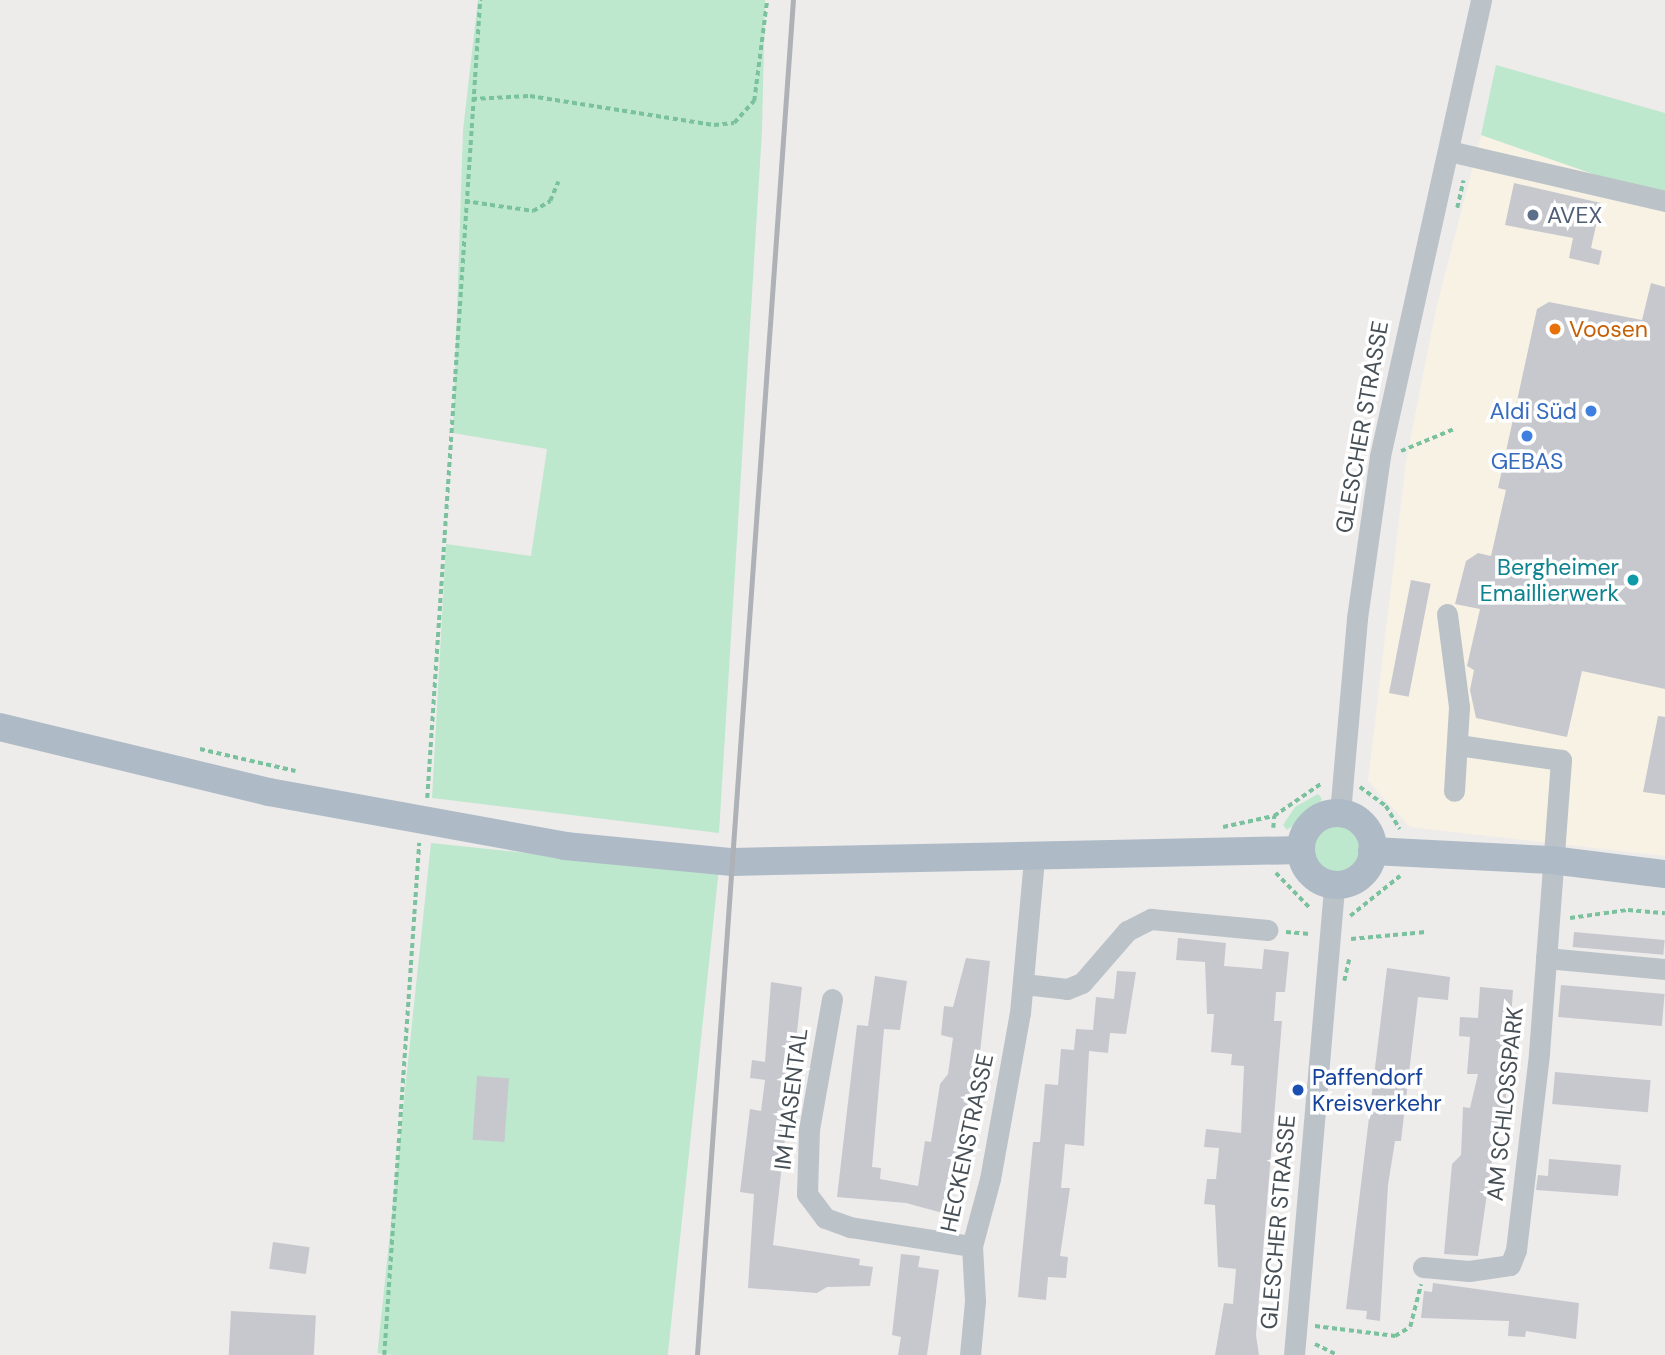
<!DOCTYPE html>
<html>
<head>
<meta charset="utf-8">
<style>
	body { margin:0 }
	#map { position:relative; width:1665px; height:1355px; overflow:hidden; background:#eeebeb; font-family:"DM Sans",sans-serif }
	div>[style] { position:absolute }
	.commercial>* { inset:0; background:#f8f2e5 }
	.green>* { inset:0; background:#bde8cd; transform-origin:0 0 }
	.round { border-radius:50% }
	.building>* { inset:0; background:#c7c8ce; transform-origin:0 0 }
	.path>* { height:3.5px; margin-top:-1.75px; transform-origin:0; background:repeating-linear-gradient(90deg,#7ac19d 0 5px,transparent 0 8.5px) }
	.minor>* { height:21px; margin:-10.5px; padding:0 10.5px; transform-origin:10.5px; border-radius:10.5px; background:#bbc3c9 }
	.major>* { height:28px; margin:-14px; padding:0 14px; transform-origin:14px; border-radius:14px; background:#aebbc7 }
	.major>.ring { margin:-14px; padding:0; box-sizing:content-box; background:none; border:28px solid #aebbc7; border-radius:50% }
	.rail>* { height:5px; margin:-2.5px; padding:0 2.5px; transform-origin:2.5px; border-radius:2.5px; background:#aeb1b5 }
	.dots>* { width:19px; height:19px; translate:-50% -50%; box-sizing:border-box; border:4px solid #fff; border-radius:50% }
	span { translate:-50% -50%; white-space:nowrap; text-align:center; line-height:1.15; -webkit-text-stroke:7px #fff; paint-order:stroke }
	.service-label { font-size:23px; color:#4e5e75 }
	.left { translate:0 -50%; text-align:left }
	.food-label { font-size:23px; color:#c56008 }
	.shop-label { font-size:23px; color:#366cbe }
	.right { translate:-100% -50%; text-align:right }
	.street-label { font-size:23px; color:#464f56 }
	.culture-label { font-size:23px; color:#0d838f }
	.transit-label { font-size:23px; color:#164399 }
</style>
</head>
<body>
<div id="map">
	<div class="commercial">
		<div style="clip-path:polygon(1481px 135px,1665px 192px,1665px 856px,1410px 827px,1368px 781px,1406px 462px,1436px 309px)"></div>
	</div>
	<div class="green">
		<div style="clip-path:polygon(478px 0,765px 0,762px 131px,719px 833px,432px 798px,446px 544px,531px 556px,547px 449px,453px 433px,463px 130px)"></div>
		<div style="clip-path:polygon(1496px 65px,1665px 113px,1665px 199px,1481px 135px)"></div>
		<div style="clip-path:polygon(1318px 794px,1322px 799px,1316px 808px,1287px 830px,1283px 825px,1295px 807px)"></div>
		<div class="round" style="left:1313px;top:825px;width:48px;height:48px"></div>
		<div style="left:431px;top:843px;width:289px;height:513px;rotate:6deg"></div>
	</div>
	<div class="building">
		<div style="clip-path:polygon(1514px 183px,1601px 203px,1591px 248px,1602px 251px,1599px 265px,1569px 258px,1573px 238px,1505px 225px)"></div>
		<div style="clip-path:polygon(1651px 283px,1665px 287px,1665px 689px,1582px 671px,1567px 737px,1476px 718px,1470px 690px,1474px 670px,1467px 666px,1480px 609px,1455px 604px,1466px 561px,1478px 553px,1491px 556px,1506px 490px,1498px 488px,1537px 309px,1549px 302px,1642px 320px)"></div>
		<div style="left:1411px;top:580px;width:20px;height:115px;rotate:11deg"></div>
		<div style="clip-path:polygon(1658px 716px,1665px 717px,1665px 795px,1643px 792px)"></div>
		<div style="left:1574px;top:932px;width:91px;height:15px;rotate:5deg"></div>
		<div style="clip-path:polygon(1178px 938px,1226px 943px,1224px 966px,1262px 969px,1264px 949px,1289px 952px,1285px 992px,1276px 992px,1274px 1021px,1282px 1021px,1256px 1335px,1259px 1355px,1215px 1355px,1224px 1303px,1233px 1304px,1236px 1269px,1218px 1267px,1215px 1205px,1204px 1204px,1207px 1179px,1216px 1179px,1219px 1148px,1204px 1147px,1206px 1129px,1241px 1133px,1244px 1066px,1231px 1065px,1232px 1054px,1211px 1052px,1214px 1014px,1207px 1014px,1205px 962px,1176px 960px)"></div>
		<div style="clip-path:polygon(966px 958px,990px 961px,977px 1080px,972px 1079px,950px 1215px,906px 1203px,837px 1197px,857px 1025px,868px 1026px,875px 976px,907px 981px,900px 1030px,884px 1029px,872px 1167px,881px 1168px,880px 1179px,918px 1186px,925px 1141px,931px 1142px,940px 1084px,948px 1074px,953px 1038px,941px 1035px,944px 1006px,953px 1007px)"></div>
		<div style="clip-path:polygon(1387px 968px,1450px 977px,1448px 1000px,1418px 997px,1401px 1141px,1395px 1141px,1388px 1185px,1380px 1321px,1366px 1319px,1367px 1311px,1346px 1309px)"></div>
		<div style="clip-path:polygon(1117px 971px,1136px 972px,1126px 1034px,1110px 1033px,1108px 1053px,1089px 1051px,1084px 1146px,1065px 1144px,1061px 1188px,1070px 1188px,1060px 1256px,1068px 1257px,1066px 1278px,1048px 1277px,1046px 1300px,1018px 1297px,1033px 1142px,1040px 1142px,1045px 1084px,1058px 1085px,1061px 1049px,1074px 1050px,1076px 1029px,1093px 1030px,1096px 997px,1114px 999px)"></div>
		<div style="clip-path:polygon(771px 982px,802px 987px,773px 1245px,860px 1259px,859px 1265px,873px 1267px,870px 1286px,827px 1287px,817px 1293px,748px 1288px,754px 1194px,740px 1192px,750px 1109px,761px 1111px,765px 1080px,750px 1078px,752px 1060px,765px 1062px)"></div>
		<div style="left:1561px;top:985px;width:104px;height:32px;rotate:5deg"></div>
		<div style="clip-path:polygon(1480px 987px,1513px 990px,1505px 1111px,1499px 1111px,1478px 1256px,1444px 1254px,1452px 1164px,1461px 1155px,1463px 1107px,1470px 1108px,1478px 1074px,1467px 1074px,1470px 1037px,1459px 1036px,1460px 1017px,1478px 1018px)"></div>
		<div style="left:1555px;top:1072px;width:96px;height:32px;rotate:5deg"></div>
		<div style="left:477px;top:1076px;width:32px;height:64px;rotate:4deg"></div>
		<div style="clip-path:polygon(1549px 1159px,1621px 1165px,1618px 1196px,1536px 1190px,1538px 1175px,1548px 1176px)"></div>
		<div style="left:273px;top:1242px;width:37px;height:27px;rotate:8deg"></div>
		<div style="clip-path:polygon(901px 1254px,920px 1256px,918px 1267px,939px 1270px,927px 1355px,898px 1355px,901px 1337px,892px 1335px)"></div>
		<div style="clip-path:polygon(1433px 1283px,1579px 1303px,1576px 1339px,1526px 1331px,1525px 1337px,1508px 1336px,1509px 1321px,1421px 1318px,1424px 1291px,1432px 1292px)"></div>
		<div style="left:231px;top:1311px;width:85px;height:44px;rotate:3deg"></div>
	</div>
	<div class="path">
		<div style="left:472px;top:99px;width:58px;rotate:-3deg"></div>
		<div style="left:530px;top:96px;width:186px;rotate:9deg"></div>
		<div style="left:714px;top:125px;width:20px;rotate:-6deg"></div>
		<div style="left:734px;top:123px;width:30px;rotate:-48deg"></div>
		<div style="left:754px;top:101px;width:102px;rotate:-82.7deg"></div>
		<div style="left:465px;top:201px;width:69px;rotate:8.4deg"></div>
		<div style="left:533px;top:211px;width:20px;rotate:-30deg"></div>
		<div style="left:550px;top:201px;width:21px;rotate:-67deg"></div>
		<div style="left:1457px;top:208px;width:28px;rotate:-77deg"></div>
		<div style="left:1401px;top:451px;width:57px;rotate:-22.5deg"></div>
		<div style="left:200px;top:749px;width:98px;rotate:13deg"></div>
		<div style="left:1360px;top:787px;width:32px;rotate:36deg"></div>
		<div style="left:1386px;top:806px;width:27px;rotate:59deg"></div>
		<div style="left:427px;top:798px;width:800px;rotate:-86.2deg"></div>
		<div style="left:1223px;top:827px;width:52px;rotate:-12.2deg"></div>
		<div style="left:1274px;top:816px;width:58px;rotate:-34.5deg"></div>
		<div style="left:1273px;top:828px;width:12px;rotate:-85deg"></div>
		<div style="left:1276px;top:873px;width:50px;rotate:45.8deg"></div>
		<div style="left:1350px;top:916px;width:64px;rotate:-38.7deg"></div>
		<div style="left:1570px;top:918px;width:59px;rotate:-7.9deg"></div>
		<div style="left:1628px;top:910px;width:37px;rotate:5deg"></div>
		<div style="left:1286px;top:932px;width:24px;rotate:5deg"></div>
		<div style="left:1351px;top:939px;width:75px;rotate:-5.3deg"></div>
		<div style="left:1344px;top:981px;width:22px;rotate:-77deg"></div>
		<div style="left:1315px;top:1326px;width:81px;rotate:7.1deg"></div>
		<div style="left:1395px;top:1336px;width:17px;rotate:-31deg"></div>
		<div style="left:1410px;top:1327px;width:44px;rotate:-75.7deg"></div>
		<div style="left:1315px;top:1344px;width:25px;rotate:26deg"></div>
		<div style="left:384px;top:1355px;width:513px;rotate:-86.09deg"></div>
	</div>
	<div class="minor">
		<div style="left:1449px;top:151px;width:222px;rotate:13deg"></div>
		<div style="left:1447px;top:614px;width:94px;rotate:82.6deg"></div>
		<div style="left:1459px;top:707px;width:84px;rotate:93.4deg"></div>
		<div style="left:1340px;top:813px;width:196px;rotate:-85deg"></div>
		<div style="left:1357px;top:618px;width:164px;rotate:-81.9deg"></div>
		<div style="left:1380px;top:456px;width:467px;rotate:-77.5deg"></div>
		<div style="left:1546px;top:958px;width:120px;rotate:5.3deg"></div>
		<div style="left:1024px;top:984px;width:43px;rotate:6.6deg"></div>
		<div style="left:1067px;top:989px;width:16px;rotate:-22deg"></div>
		<div style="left:1082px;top:983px;width:69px;rotate:-49.1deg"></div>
		<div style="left:1127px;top:931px;width:27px;rotate:-27deg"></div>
		<div style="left:1151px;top:919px;width:117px;rotate:5.4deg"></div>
		<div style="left:832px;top:999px;width:133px;rotate:100deg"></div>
		<div style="left:809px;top:1130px;width:64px;rotate:91.8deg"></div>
		<div style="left:807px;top:1194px;width:30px;rotate:53deg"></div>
		<div style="left:825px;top:1218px;width:27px;rotate:20deg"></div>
		<div style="left:850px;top:1227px;width:123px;rotate:8.9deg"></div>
		<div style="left:1423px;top:1267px;width:46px;rotate:5deg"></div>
		<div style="left:1469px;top:1271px;width:41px;rotate:-8.3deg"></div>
		<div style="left:1510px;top:1265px;width:16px;rotate:-68deg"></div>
		<div style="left:1516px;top:1250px;width:198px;rotate:-83.3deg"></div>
		<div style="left:1539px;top:1053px;width:294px;rotate:-85.7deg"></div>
		<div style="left:1561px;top:760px;width:104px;rotate:-171.7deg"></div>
		<div style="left:970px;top:1355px;width:54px;rotate:-84.7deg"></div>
		<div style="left:975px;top:1301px;width:55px;rotate:-93.1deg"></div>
		<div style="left:972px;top:1246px;width:69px;rotate:-75deg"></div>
		<div style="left:990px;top:1179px;width:169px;rotate:-79.8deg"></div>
		<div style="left:1020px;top:1013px;width:154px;rotate:-84.8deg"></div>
		<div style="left:1294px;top:1355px;width:473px;rotate:-85.1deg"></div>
	</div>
	<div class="major">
		<div style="left:0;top:727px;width:277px;rotate:13.6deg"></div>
		<div style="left:269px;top:792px;width:301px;rotate:10.3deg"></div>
		<div style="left:565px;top:846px;width:168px;rotate:5.5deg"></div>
		<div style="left:732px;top:862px;width:569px;rotate:-1.21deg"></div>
		<div class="ring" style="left:1301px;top:813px;width:44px;height:44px"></div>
		<div style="left:1372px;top:851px;width:179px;rotate:2.9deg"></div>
		<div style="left:1551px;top:860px;width:115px;rotate:7deg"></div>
	</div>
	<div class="rail">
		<div style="left:697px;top:1355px;width:1358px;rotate:-85.95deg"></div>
	</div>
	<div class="dots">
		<div style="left:1533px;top:215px;background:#5c6f8a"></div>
		<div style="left:1555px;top:329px;background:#e8710a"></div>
		<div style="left:1591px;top:411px;background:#3f7fe0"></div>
		<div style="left:1527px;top:436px;background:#3f7fe0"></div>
		<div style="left:1633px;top:580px;background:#0f9aa8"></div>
		<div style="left:1298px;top:1090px;background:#1a4fb4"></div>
	</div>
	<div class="service-label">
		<span class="left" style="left:1547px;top:215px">AVEX</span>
	</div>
	<div class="food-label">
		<span class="left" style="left:1569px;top:329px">Voosen</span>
	</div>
	<div class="shop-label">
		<span class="right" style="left:1577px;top:411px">Aldi Süd</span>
		<span style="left:1527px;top:461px">GEBAS</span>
	</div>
	<div class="street-label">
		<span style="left:1362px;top:427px;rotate:-80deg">GLESCHER STRASSE</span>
		<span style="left:791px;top:1099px;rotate:-83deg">IM HASENTAL</span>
		<span style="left:1505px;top:1104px;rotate:-84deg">AM SCHLOSSPARK</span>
		<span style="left:967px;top:1143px;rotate:-78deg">HECKENSTRASSE</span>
		<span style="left:1278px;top:1222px;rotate:-85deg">GLESCHER STRASSE</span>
	</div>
	<div class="culture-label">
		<span class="right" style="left:1619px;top:580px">Bergheimer<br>Emaillierwerk</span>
	</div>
	<div class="transit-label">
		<span class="left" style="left:1312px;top:1090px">Paffendorf<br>Kreisverkehr</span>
	</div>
</div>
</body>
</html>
